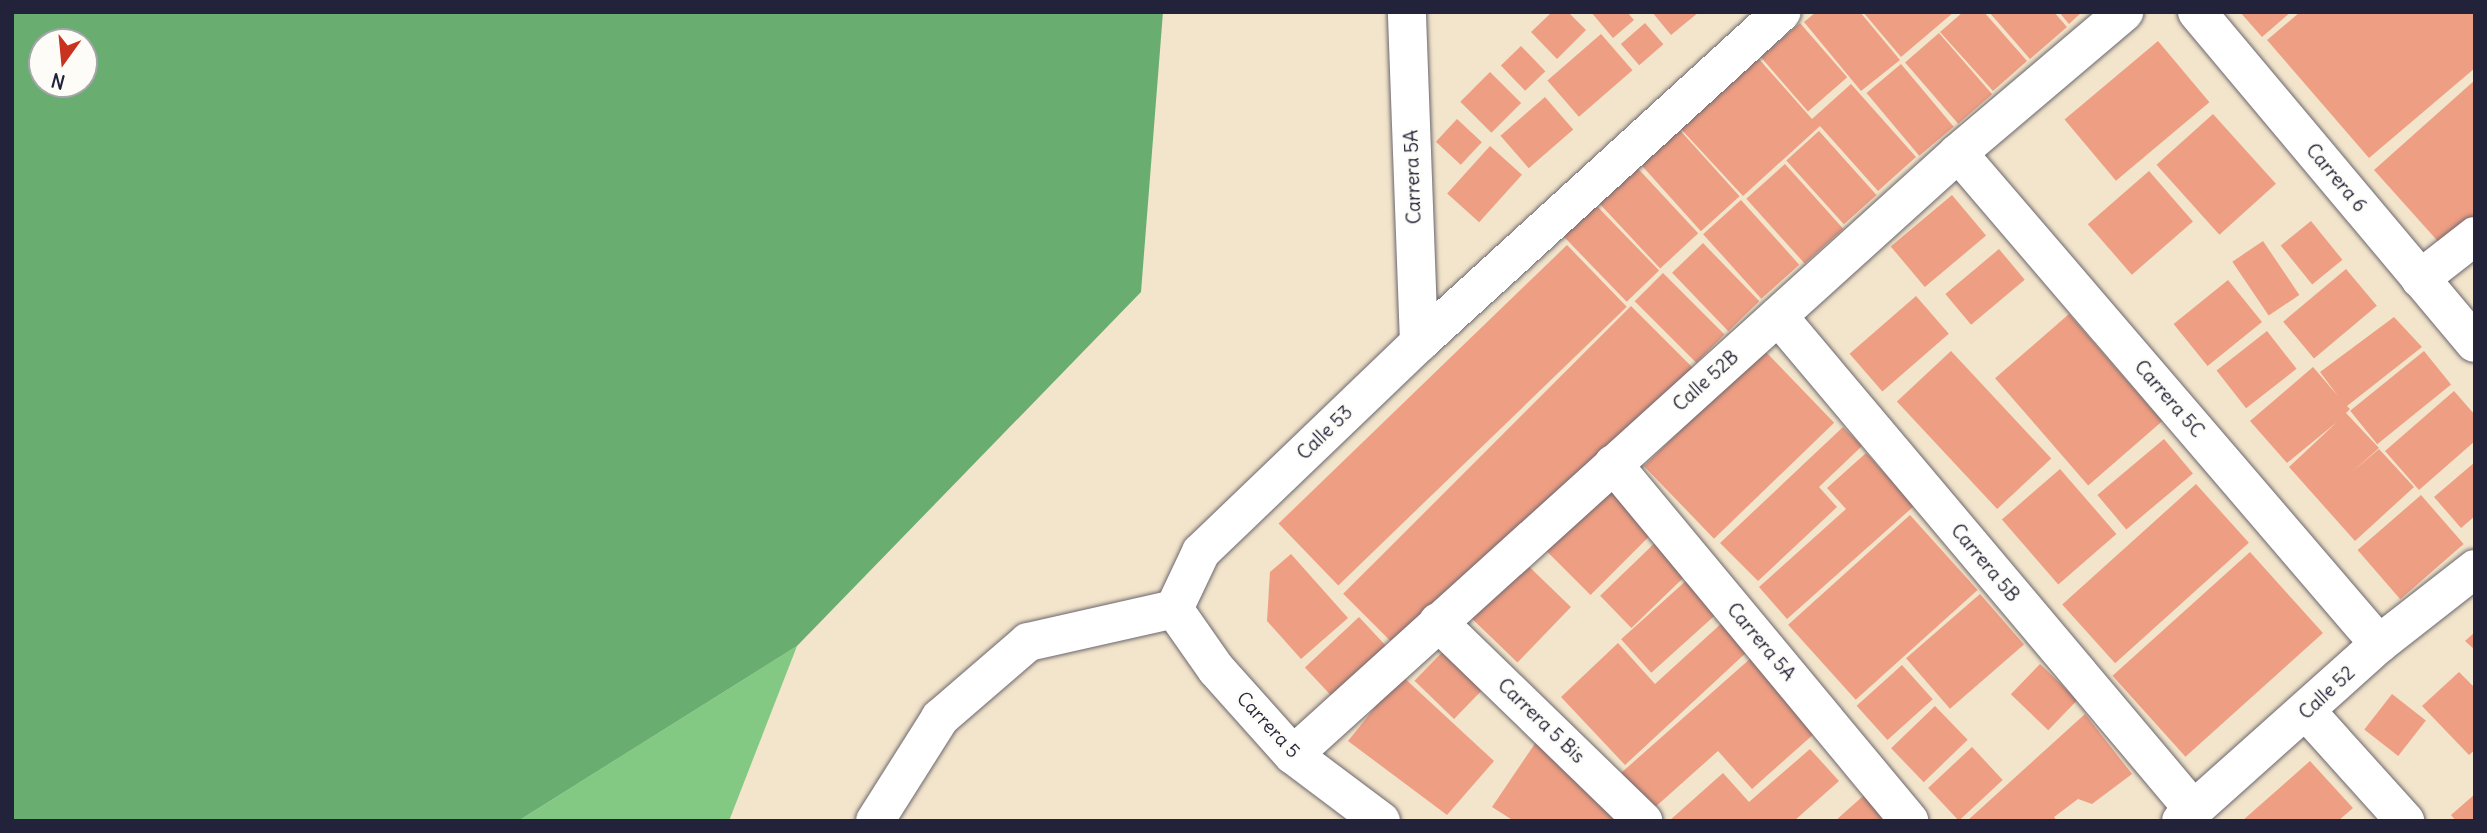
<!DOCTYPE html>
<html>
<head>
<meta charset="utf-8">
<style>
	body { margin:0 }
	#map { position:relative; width:2487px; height:833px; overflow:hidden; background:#f3e5cb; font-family:Delius,sans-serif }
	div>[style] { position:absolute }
	.green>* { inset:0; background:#83c983 }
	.forest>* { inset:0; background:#6aad71 }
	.building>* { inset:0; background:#ee9e83; transform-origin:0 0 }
	.roads { filter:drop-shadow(0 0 2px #6b666d) drop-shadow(0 0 2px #6b666d) }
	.street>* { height:38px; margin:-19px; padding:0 19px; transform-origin:19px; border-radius:19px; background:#fff }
	.secondary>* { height:38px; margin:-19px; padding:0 19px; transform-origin:19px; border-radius:19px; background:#fff }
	span { translate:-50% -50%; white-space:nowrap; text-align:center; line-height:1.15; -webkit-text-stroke:5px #fdfcf7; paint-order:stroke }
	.street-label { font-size:19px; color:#22223b }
	.frame { position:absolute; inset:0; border:14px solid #22223b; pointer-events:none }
	.north { position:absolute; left:28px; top:28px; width:70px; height:70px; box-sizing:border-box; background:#fdfcf7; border:2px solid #a5a5ac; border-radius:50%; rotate:195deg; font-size:19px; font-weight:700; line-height:28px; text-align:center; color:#22223b }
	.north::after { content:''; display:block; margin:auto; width:24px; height:32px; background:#c8321e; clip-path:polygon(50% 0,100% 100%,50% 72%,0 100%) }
</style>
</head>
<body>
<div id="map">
	<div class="green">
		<div style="clip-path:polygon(797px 646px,729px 821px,518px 821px)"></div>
	</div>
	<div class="forest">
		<div style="clip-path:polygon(evenodd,12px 12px,1163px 12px,1141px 292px,797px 646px,518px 821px,12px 821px,12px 12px,42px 42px,84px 42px,84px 84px,42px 84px,42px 42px)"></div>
	</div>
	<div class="building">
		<div style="clip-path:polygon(1552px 12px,1568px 12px,1586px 30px,1557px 59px,1531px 32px)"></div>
		<div style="clip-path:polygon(1591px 12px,1627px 12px,1634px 20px,1613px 38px)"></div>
		<div style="clip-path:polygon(1652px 12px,1699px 12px,1671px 35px)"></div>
		<div style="clip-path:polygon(1816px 12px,1860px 12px,1900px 60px,1861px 91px,1804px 22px)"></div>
		<div style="clip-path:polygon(1863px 12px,1954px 12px,1901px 57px)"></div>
		<div style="clip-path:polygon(1963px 12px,1984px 12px,2027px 61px,1993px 91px,1940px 32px)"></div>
		<div style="clip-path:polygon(1989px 12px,2054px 12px,2067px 27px,2030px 59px)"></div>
		<div style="clip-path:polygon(2059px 12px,2082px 12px,2069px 24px)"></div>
		<div style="clip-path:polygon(2240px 12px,2291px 12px,2262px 37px)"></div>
		<div style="clip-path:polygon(2300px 12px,2473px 12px,2475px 68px,2369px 158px,2267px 40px)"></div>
		<div style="left:1645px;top:23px;width:28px;height:32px;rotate:49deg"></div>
		<div style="left:1800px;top:23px;width:72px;height:52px;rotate:49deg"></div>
		<div style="left:1939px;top:33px;width:81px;height:45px;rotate:49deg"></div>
		<div style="left:1601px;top:34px;width:48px;height:71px;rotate:49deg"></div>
		<div style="left:2158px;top:41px;width:80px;height:122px;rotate:50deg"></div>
		<div style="left:1521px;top:46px;width:35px;height:28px;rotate:46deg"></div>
		<div style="clip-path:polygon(1758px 58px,1812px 119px,1851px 84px,1916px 157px,1878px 191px,1820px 126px,1743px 196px,1680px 128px)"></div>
		<div style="left:1901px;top:64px;width:82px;height:45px;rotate:50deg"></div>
		<div style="left:1490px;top:72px;width:44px;height:42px;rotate:45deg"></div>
		<div style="clip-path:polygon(2475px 80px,2475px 218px,2443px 247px,2374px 170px)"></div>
		<div style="left:1545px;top:97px;width:43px;height:59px;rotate:49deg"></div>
		<div style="left:2213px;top:114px;width:94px;height:76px;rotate:48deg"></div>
		<div style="left:1457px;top:119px;width:34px;height:31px;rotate:43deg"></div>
		<div style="left:1678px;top:128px;width:92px;height:52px;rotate:48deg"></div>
		<div style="left:1819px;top:131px;width:86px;height:44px;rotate:48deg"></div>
		<div style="left:1490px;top:146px;width:43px;height:64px;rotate:42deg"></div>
		<div style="left:1630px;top:160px;width:100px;height:52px;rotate:47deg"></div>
		<div style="left:1785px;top:164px;width:87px;height:52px;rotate:48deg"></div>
		<div style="left:2149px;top:171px;width:67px;height:81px;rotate:49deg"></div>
		<div style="left:1952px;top:195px;width:53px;height:80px;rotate:50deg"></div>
		<div style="left:1591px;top:200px;width:98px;height:45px;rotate:46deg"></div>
		<div style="left:1741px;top:200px;width:87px;height:51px;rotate:48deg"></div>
		<div style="left:2311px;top:221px;width:50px;height:39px;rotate:51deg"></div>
		<div style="left:2263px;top:241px;width:65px;height:37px;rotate:56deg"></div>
		<div style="left:1703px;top:243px;width:81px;height:43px;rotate:46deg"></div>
		<div style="left:1567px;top:245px;width:86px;height:401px;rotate:46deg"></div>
		<div style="left:1999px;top:249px;width:40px;height:70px;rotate:50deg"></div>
		<div style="left:2346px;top:269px;width:48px;height:82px;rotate:50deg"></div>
		<div style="left:1663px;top:273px;width:87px;height:40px;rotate:45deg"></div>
		<div style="left:2228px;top:280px;width:54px;height:70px;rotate:51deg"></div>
		<div style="left:1916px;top:296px;width:50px;height:88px;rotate:49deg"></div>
		<div style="left:1631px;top:306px;width:88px;height:407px;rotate:45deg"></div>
		<div style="left:2069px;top:314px;width:142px;height:98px;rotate:49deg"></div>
		<div style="clip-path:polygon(2394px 317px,2422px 347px,2347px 406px,2350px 409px,2346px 413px,2379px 448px,2352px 472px,2379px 449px,2414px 487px,2355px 541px,2289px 467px,2337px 422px,2287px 463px,2250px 421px,2313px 367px,2338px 396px,2320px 372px)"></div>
		<div style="left:2267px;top:331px;width:48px;height:64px;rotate:52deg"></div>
		<div style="left:1764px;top:350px;width:101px;height:167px;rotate:46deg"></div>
		<div style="left:1951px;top:351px;width:147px;height:74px;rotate:47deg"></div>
		<div style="left:2424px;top:351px;width:43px;height:95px;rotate:51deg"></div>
		<div style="clip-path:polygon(2454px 391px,2475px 415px,2475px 441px,2419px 490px,2385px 451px)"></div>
		<div style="clip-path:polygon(1843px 427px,1862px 446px,1819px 487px,1837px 507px,1758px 581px,1720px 543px)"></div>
		<div style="left:2164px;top:439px;width:45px;height:87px;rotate:50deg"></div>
		<div style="clip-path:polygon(1866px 453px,1914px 506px,1787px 619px,1759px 587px,1846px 509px,1827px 488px)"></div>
		<div style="clip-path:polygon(2475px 462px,2475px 516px,2461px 528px,2434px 497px)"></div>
		<div style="left:2060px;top:469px;width:86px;height:77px;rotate:49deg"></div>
		<div style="left:1611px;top:484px;width:64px;height:93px;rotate:45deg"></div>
		<div style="left:2196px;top:484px;width:79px;height:180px;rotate:48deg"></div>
		<div style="left:2421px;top:495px;width:65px;height:84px;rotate:49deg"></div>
		<div style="left:1910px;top:515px;width:101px;height:164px;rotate:48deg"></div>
		<div style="left:1662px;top:536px;width:45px;height:86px;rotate:46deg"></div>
		<div style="left:2250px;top:552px;width:109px;height:185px;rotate:48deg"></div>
		<div style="clip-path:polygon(1291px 554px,1348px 618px,1301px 659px,1267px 621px,1270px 572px)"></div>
		<div style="left:1517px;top:555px;width:75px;height:77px;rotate:44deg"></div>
		<div style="left:1688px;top:579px;width:45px;height:90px;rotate:48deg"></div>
		<div style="left:1980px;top:594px;width:67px;height:98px;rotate:49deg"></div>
		<div style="left:1359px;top:617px;width:50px;height:74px;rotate:47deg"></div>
		<div style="clip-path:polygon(1723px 622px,1749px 650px,1625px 765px,1561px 697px,1618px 643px,1655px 684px)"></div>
		<div style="clip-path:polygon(2475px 632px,2475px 650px,2465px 641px)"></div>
		<div style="left:1452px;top:642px;width:55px;height:54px;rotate:44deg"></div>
		<div style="clip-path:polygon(1760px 650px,1825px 724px,1752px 789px,1718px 751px,1653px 809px,1621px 773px)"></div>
		<div style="left:2040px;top:664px;width:52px;height:42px;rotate:44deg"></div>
		<div style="left:1902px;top:665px;width:46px;height:61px;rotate:48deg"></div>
		<div style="clip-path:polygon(2459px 672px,2475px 688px,2475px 750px,2469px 755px,2422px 706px)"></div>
		<div style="clip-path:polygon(1401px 675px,1494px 761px,1447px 815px,1348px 741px)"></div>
		<div style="left:2392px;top:694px;width:43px;height:45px;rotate:38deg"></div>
		<div style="left:1935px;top:706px;width:47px;height:61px;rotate:46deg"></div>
		<div style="clip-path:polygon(2085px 714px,2132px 774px,2092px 804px,2078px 799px,2054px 817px,2057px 821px,1967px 821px)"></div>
		<div style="clip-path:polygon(1536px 742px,1619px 821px,1514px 821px,1492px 807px)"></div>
		<div style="left:1972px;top:747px;width:45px;height:60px;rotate:47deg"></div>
		<div style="clip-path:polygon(1810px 749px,1839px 781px,1794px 821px,1669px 821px,1723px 773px,1749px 802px)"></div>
		<div style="clip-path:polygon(2310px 761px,2353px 808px,2338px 821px,2242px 821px)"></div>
		<div style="clip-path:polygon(1871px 789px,1890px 811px,1879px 821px,1835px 821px)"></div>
		<div style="clip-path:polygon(2475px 794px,2475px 821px,2456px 821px,2451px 815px)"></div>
	</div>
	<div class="roads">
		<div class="street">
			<div style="left:2197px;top:12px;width:432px;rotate:50deg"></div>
			<div style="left:1958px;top:153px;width:647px;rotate:49.39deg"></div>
			<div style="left:2420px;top:279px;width:70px;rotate:-38deg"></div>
			<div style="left:1778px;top:316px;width:644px;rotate:49.91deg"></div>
			<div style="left:1419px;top:343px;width:491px;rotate:-42.4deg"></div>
			<div style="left:1613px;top:464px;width:464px;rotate:50.3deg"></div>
			<div style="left:1438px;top:622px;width:286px;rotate:44.1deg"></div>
			<div style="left:2307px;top:712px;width:147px;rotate:48deg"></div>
			<div style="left:1293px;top:755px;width:897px;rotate:-42.15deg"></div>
			<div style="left:1958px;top:153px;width:218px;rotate:-40.3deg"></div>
			<div style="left:2181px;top:821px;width:266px;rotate:-41.8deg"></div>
			<div style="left:2379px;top:644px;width:122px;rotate:-38deg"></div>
		</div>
		<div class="secondary">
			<div style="left:1174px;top:609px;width:63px;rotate:-64.7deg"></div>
			<div style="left:1201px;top:552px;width:302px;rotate:-43.8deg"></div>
			<div style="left:1419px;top:343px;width:331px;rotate:-92.1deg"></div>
			<div style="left:1174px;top:609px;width:73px;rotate:55deg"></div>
			<div style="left:1216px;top:669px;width:115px;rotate:48.2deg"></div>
			<div style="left:1293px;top:755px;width:110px;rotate:36.9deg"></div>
			<div style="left:875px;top:821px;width:122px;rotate:-57.7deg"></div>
			<div style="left:940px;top:718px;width:116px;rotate:-40.8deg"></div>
			<div style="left:1028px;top:642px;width:150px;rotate:-12.7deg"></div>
		</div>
	</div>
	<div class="street-label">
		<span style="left:1413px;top:177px;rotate:-92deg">Carrera 5A</span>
		<span style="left:2336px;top:178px;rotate:50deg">Carrera 6</span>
		<span style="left:1706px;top:381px;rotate:-42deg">Calle 52B</span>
		<span style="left:2169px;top:399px;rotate:49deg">Carrera 5C</span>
		<span style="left:1325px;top:433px;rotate:-44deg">Calle 53</span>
		<span style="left:1985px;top:563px;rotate:50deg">Carrera 5B</span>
		<span style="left:1761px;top:642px;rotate:50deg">Carrera 5A</span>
		<span style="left:2327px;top:693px;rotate:-43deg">Calle 52</span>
		<span style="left:1541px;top:721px;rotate:44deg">Carrera 5 Bis</span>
		<span style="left:1268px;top:725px;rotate:47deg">Carrera 5</span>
	</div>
	<div class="frame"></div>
	<div class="north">N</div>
</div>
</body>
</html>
